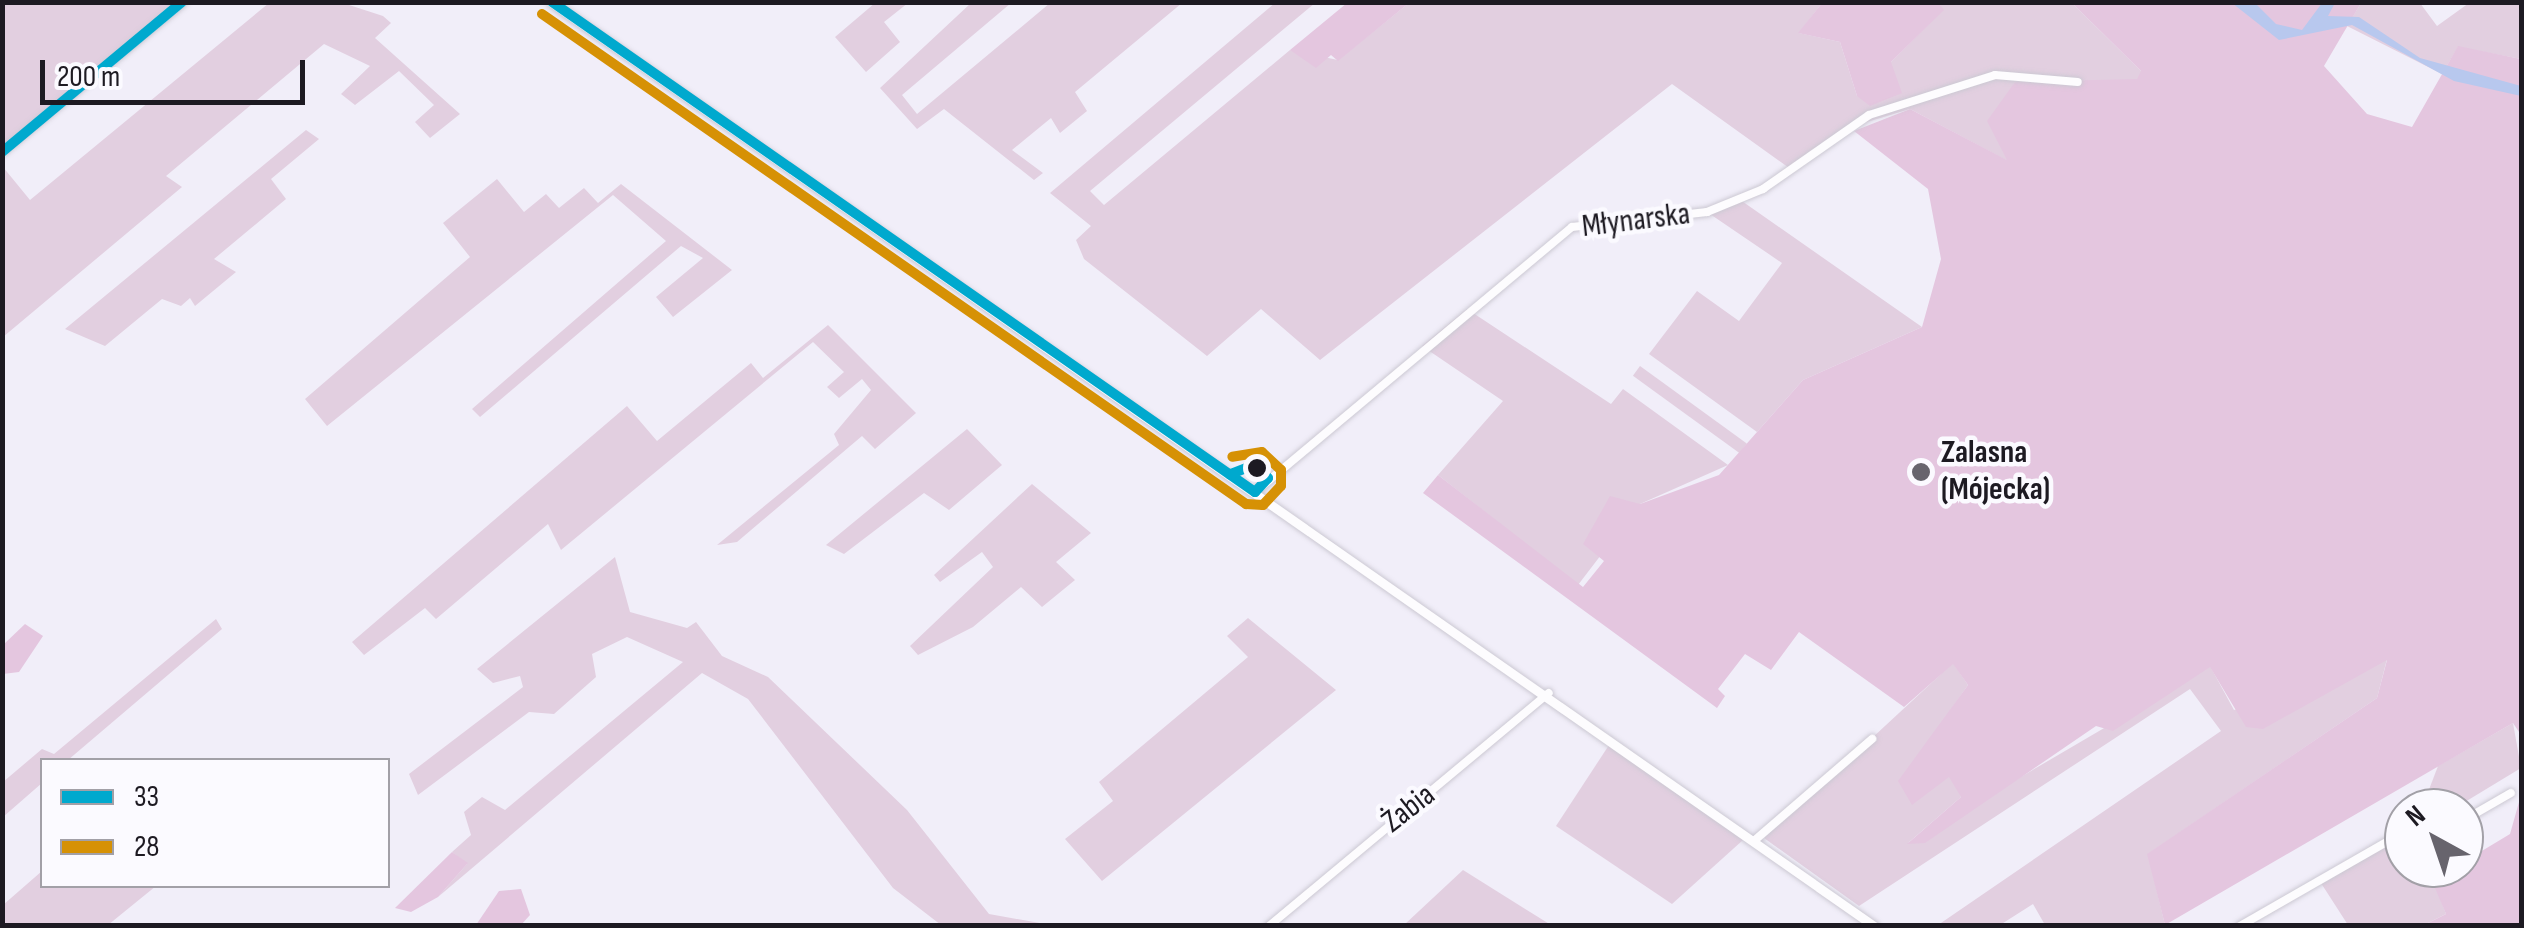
<!DOCTYPE html>
<html>
<head>
<meta charset="utf-8">
<style>
	body { margin:0 }
	#map { position:relative; width:2524px; height:928px; overflow:hidden; background:#f1eef9; font-family:"Sofia Sans Condensed",sans-serif }
	div>[style] { position:absolute }
	.green>* { inset:0; background:#e2cfe0; transform-origin:0 0 }
	.forest>* { inset:0; background:#e4c6df }
	.water>* { inset:0; background:#b8c8ee }
	.roads { filter:drop-shadow(0 0 2px #ccc9d3) drop-shadow(0 0 2px #ccc9d3) }
	.minor>* { height:8px; margin:-4px; padding:0 4px; transform-origin:4px; border-radius:4px; background:#fdfcfe }
	.tertiary>* { height:9px; margin:-4.5px; padding:0 4.5px; transform-origin:4.5px; border-radius:4.5px; background:#fdfcfe }
	.bus-1>* { height:10px; margin:-5px; padding:0 5px; transform-origin:5px; border-radius:5px; background:#00a9ce }
	.bus-2>* { height:10px; margin:-5px; padding:0 5px; transform-origin:5px; border-radius:5px; background:#d69105 }
	.dots>* { width:28px; height:28px; translate:-50% -50%; box-sizing:border-box; border:5px solid #fbfaff; border-radius:50% }
	span { translate:-50% -50%; white-space:nowrap; text-align:center; line-height:1.15; -webkit-text-stroke:9px #fbfaff; paint-order:stroke }
	.street-label { font-size:32px; color:#1d1a22 }
	.poi-label { font-size:32px; color:#1d1a22; font-weight:700 }
	.left { translate:0 -50%; text-align:left }
	.frame { position:absolute; inset:0; border:5px solid #1d1a22; pointer-events:none }
	.legend { position:absolute; left:40px; top:758px; width:350px; height:130px; box-sizing:border-box; background:#fbfaff; border:2px solid #a2a0a7; margin:0; padding:12px 18px; list-style:none; font-size:30px; color:#1d1a22 }
	.legend li { display:flex; align-items:center; gap:20px; height:50px }
	.legend b { width:50px; border:2px solid #a2a0a7 }
	.north { position:absolute; left:2384px; top:788px; width:100px; height:100px; box-sizing:border-box; background:#fbfaff; border:2px solid #a2a0a7; border-radius:50%; rotate:320deg; font-size:28px; font-weight:700; line-height:40px; text-align:center; color:#1d1a22 }
	.north::after { content:''; display:block; margin:auto; width:35px; height:45px; background:#67646d; clip-path:polygon(50% 0,100% 100%,50% 72%,0 100%) }
	.scale { position:absolute; left:40px; top:60px; width:265px; height:45px; box-sizing:border-box; border:5px solid #1d1a22; border-top:0; padding-left:12px; font-size:30px; line-height:35px; white-space:nowrap; color:#1d1a22; -webkit-text-stroke:8px #fbfaff; paint-order:stroke }
</style>
</head>
<body>
<div id="map">
	<div class="green">
		<div style="clip-path:polygon(3px 3px,183px 3px,3px 152px)"></div>
		<div style="clip-path:polygon(269px 3px,343px 3px,383px 16px,391px 23px,375px 38px,460px 114px,430px 138px,415px 122px,434px 105px,399px 71px,355px 105px,341px 94px,370px 66px,324px 44px,166px 176px,182px 187px,3px 337px,3px 167px,30px 200px)"></div>
		<div style="clip-path:polygon(875px 3px,908px 3px,884px 22px,900px 42px,866px 72px,835px 37px)"></div>
		<div style="clip-path:polygon(971px 3px,1011px 3px,902px 95px,917px 114px,1050px 3px,1182px 3px,1075px 92px,1087px 111px,1060px 133px,1051px 118px,1012px 150px,1043px 173px,1034px 180px,944px 109px,917px 129px,880px 88px)"></div>
		<div style="clip-path:polygon(1275px 3px,1315px 3px,1090px 191px,1104px 205px,1290px 50px,1338px 60px,1409px 3px,1822px 3px,1799px 33px,1840px 42px,1857px 96px,1943px 10px,1939px 3px,2072px 3px,2142px 72px,2137px 80px,2015px 83px,2008px 161px,1910px 109px,1847px 128px,1792px 170px,1672px 84px,1320px 360px,1261px 309px,1207px 356px,1084px 259px,1076px 240px,1091px 226px,1050px 193px)"></div>
		<div style="clip-path:polygon(2361px 3px,2420px 3px,2437px 26px,2469px 3px,2521px 3px,2521px 59px,2458px 47px,2442px 74px,2347px 26px)"></div>
		<div style="clip-path:polygon(306px 130px,319px 139px,271px 179px,286px 199px,214px 259px,236px 272px,195px 306px,190px 298px,181px 306px,162px 299px,105px 346px,65px 329px)"></div>
		<div style="clip-path:polygon(497px 179px,524px 212px,546px 194px,559px 208px,584px 188px,598px 203px,621px 184px,732px 270px,673px 317px,656px 297px,703px 258px,681px 246px,480px 417px,472px 409px,666px 241px,613px 195px,327px 426px,305px 399px,470px 257px,443px 223px)"></div>
		<div style="clip-path:polygon(1739px 199px,1922px 327px,1803px 380px,1757px 432px,1649px 354px,1697px 291px,1739px 321px,1782px 263px,1707px 212px)"></div>
		<div style="clip-path:polygon(1467px 309px,1611px 404px,1623px 389px,1728px 465px,1640px 504px,1578px 585px,1438px 475px,1503px 401px,1422px 346px)"></div>
		<div style="clip-path:polygon(828px 325px,916px 413px,875px 449px,862px 436px,737px 542px,717px 545px,839px 445px,834px 434px,871px 390px,862px 379px,839px 398px,827px 387px,844px 372px,813px 342px,561px 550px,548px 524px,436px 619px,425px 608px,364px 655px,352px 642px,627px 406px,657px 441px,751px 363px,763px 378px)"></div>
		<div style="left:1640px;top:366px;width:132px;height:12px;rotate:36deg"></div>
		<div style="clip-path:polygon(967px 429px,1002px 465px,949px 510px,924px 493px,844px 554px,826px 545px)"></div>
		<div style="clip-path:polygon(1032px 484px,1091px 533px,1056px 562px,1075px 580px,1042px 607px,1021px 587px,973px 627px,918px 655px,910px 646px,993px 567px,982px 552px,940px 582px,934px 575px)"></div>
		<div style="clip-path:polygon(615px 557px,630px 612px,687px 628px,696px 622px,722px 656px,768px 677px,907px 810px,989px 914px,1051px 925px,941px 925px,893px 888px,748px 699px,702px 673px,438px 897px,467px 864px,452px 852px,471px 835px,464px 812px,482px 797px,505px 810px,683px 662px,627px 637px,592px 654px,596px 677px,554px 714px,529px 712px,418px 795px,409px 774px,523px 687px,520px 676px,493px 683px,477px 669px)"></div>
		<div style="clip-path:polygon(1248px 618px,1336px 690px,1102px 881px,1065px 839px,1113px 801px,1099px 782px,1248px 657px,1227px 636px)"></div>
		<div style="clip-path:polygon(216px 619px,222px 629px,68px 760px,42px 760px,42px 783px,3px 817px,3px 782px,42px 749px,54px 754px)"></div>
		<div style="clip-path:polygon(2387px 659px,2377px 698px,2148px 854px,2165px 925px,2045px 925px,2033px 904px,2000px 925px,1938px 925px,2221px 731px,2190px 689px,1859px 906px,1764px 838px,1953px 663px,1968px 685px,1940px 725px,1961px 797px,1908px 843px,2210px 666px,2234px 710px)"></div>
		<div style="clip-path:polygon(2513px 723px,2521px 768px,2455px 808px,2422px 808px,2438px 766px)"></div>
		<div style="clip-path:polygon(1611px 742px,1743px 840px,1672px 904px,1556px 826px)"></div>
		<div style="clip-path:polygon(2404px 832px,2404px 868px,2429px 868px,2446px 914px,2424px 925px,2348px 925px,2319px 880px)"></div>
		<div style="clip-path:polygon(1463px 870px,1551px 925px,1404px 925px)"></div>
		<div style="clip-path:polygon(42px 871px,42px 886px,156px 886px,108px 925px,3px 925px,3px 905px)"></div>
	</div>
	<div class="forest">
		<div style="clip-path:polygon(1347px 3px,1409px 3px,1338px 61px,1331px 55px,1316px 68px,1290px 50px)"></div>
		<div style="clip-path:polygon(1822px 3px,1939px 3px,1944px 10px,1891px 62px,1902px 93px,1870px 106px,1857px 96px,1840px 42px,1798px 33px)"></div>
		<div style="clip-path:polygon(2072px 3px,2361px 3px,2324px 66px,2367px 114px,2412px 127px,2458px 46px,2521px 59px,2521px 735px,2513px 723px,2165px 925px,2147px 854px,2377px 698px,2387px 660px,2263px 729px,2246px 727px,2210px 667px,2113px 731px,2096px 726px,1925px 843px,1907px 844px,1961px 797px,1949px 777px,1912px 805px,1898px 781px,1968px 685px,1953px 664px,1904px 707px,1799px 632px,1771px 670px,1745px 654px,1718px 689px,1725px 696px,1717px 708px,1423px 493px,1438px 475px,1583px 587px,1604px 561px,1583px 544px,1610px 496px,1640px 504px,1719px 475px,1803px 380px,1922px 327px,1941px 259px,1928px 189px,1854px 131px,1910px 109px,2007px 160px,1987px 121px,2015px 82px,2137px 79px,2141px 71px)"></div>
		<div style="clip-path:polygon(25px 624px,43px 636px,19px 672px,3px 674px,3px 645px)"></div>
		<div style="clip-path:polygon(2521px 795px,2521px 925px,2424px 925px,2446px 914px,2432px 881px,2510px 834px)"></div>
		<div style="clip-path:polygon(452px 852px,468px 863px,438px 897px,411px 912px,395px 908px)"></div>
		<div style="clip-path:polygon(521px 889px,530px 915px,521px 925px,476px 925px,499px 891px)"></div>
	</div>
	<div class="water">
		<div style="clip-path:polygon(2232px 3px,2255px 3px,2276px 24px,2302px 30px,2322px 3px,2335px 3px,2328px 16px,2359px 17px,2420px 58px,2521px 86px,2521px 96px,2454px 81px,2352px 25px,2279px 40px)"></div>
	</div>
	<div class="roads">
		<div class="minor">
			<div style="left:2px;top:152px;width:235px;rotate:-39.6deg"></div>
			<div style="left:1255px;top:492px;width:413px;rotate:-39.9deg"></div>
			<div style="left:1572px;top:227px;width:136px;rotate:-6.3deg"></div>
			<div style="left:1707px;top:212px;width:61px;rotate:-22.3deg"></div>
			<div style="left:1763px;top:189px;width:129px;rotate:-34.9deg"></div>
			<div style="left:1869px;top:115px;width:132px;rotate:-17.6deg"></div>
			<div style="left:1995px;top:75px;width:83px;rotate:4.8deg"></div>
			<div style="left:2464px;top:820px;width:54px;rotate:-29.9deg"></div>
			<div style="left:1755px;top:840px;width:155px;rotate:-40.8deg"></div>
			<div style="left:1269px;top:926px;width:364px;rotate:-39.8deg"></div>
			<div style="left:2240px;top:926px;width:189px;rotate:-29.8deg"></div>
		</div>
		<div class="tertiary">
			<div style="left:551px;top:2px;width:1614px;rotate:34.93deg"></div>
		</div>
	</div>
	<div class="bus-1">
		<div style="left:552px;top:2px;width:857px;rotate:34.88deg"></div>
		<div style="left:1255px;top:492px;width:19px;rotate:-47deg"></div>
		<div style="left:1268px;top:478px;width:19px;rotate:-137deg"></div>
		<div style="left:1254px;top:465px;width:26px;rotate:159deg"></div>
		<div style="left:2px;top:152px;width:234px;rotate:-39.8deg"></div>
	</div>
	<div class="bus-2">
		<div style="left:542px;top:14px;width:858px;rotate:34.84deg"></div>
		<div style="left:1246px;top:504px;width:17px;rotate:3deg"></div>
		<div style="left:1263px;top:505px;width:26px;rotate:-47deg"></div>
		<div style="left:1281px;top:486px;width:16px;rotate:-90deg"></div>
		<div style="left:1281px;top:470px;width:26px;rotate:-137deg"></div>
		<div style="left:1262px;top:452px;width:30px;rotate:171deg"></div>
	</div>
	<div class="dots">
		<div style="left:1257px;top:468px;background:#1d1a22"></div>
		<div style="left:1921px;top:472px;background:#67646d"></div>
	</div>
	<div class="street-label">
		<span style="left:1636px;top:221px;rotate:-7deg">Młynarska</span>
		<span style="left:1409px;top:809px;rotate:-38deg">Żabia</span>
	</div>
	<div class="poi-label">
		<span class="left" style="left:1941px;top:472px">Zalasna<br>(Mójecka)</span>
	</div>
	<div class="frame"></div>
	<ul class="legend">
	<li><b style="height:12px;background:#00a9ce"></b>33</li>
	<li><b style="height:12px;background:#d69105"></b>28</li>
	</ul>
	<div class="north">N</div>
	<div class="scale">200 m</div>
</div>
</body>
</html>
